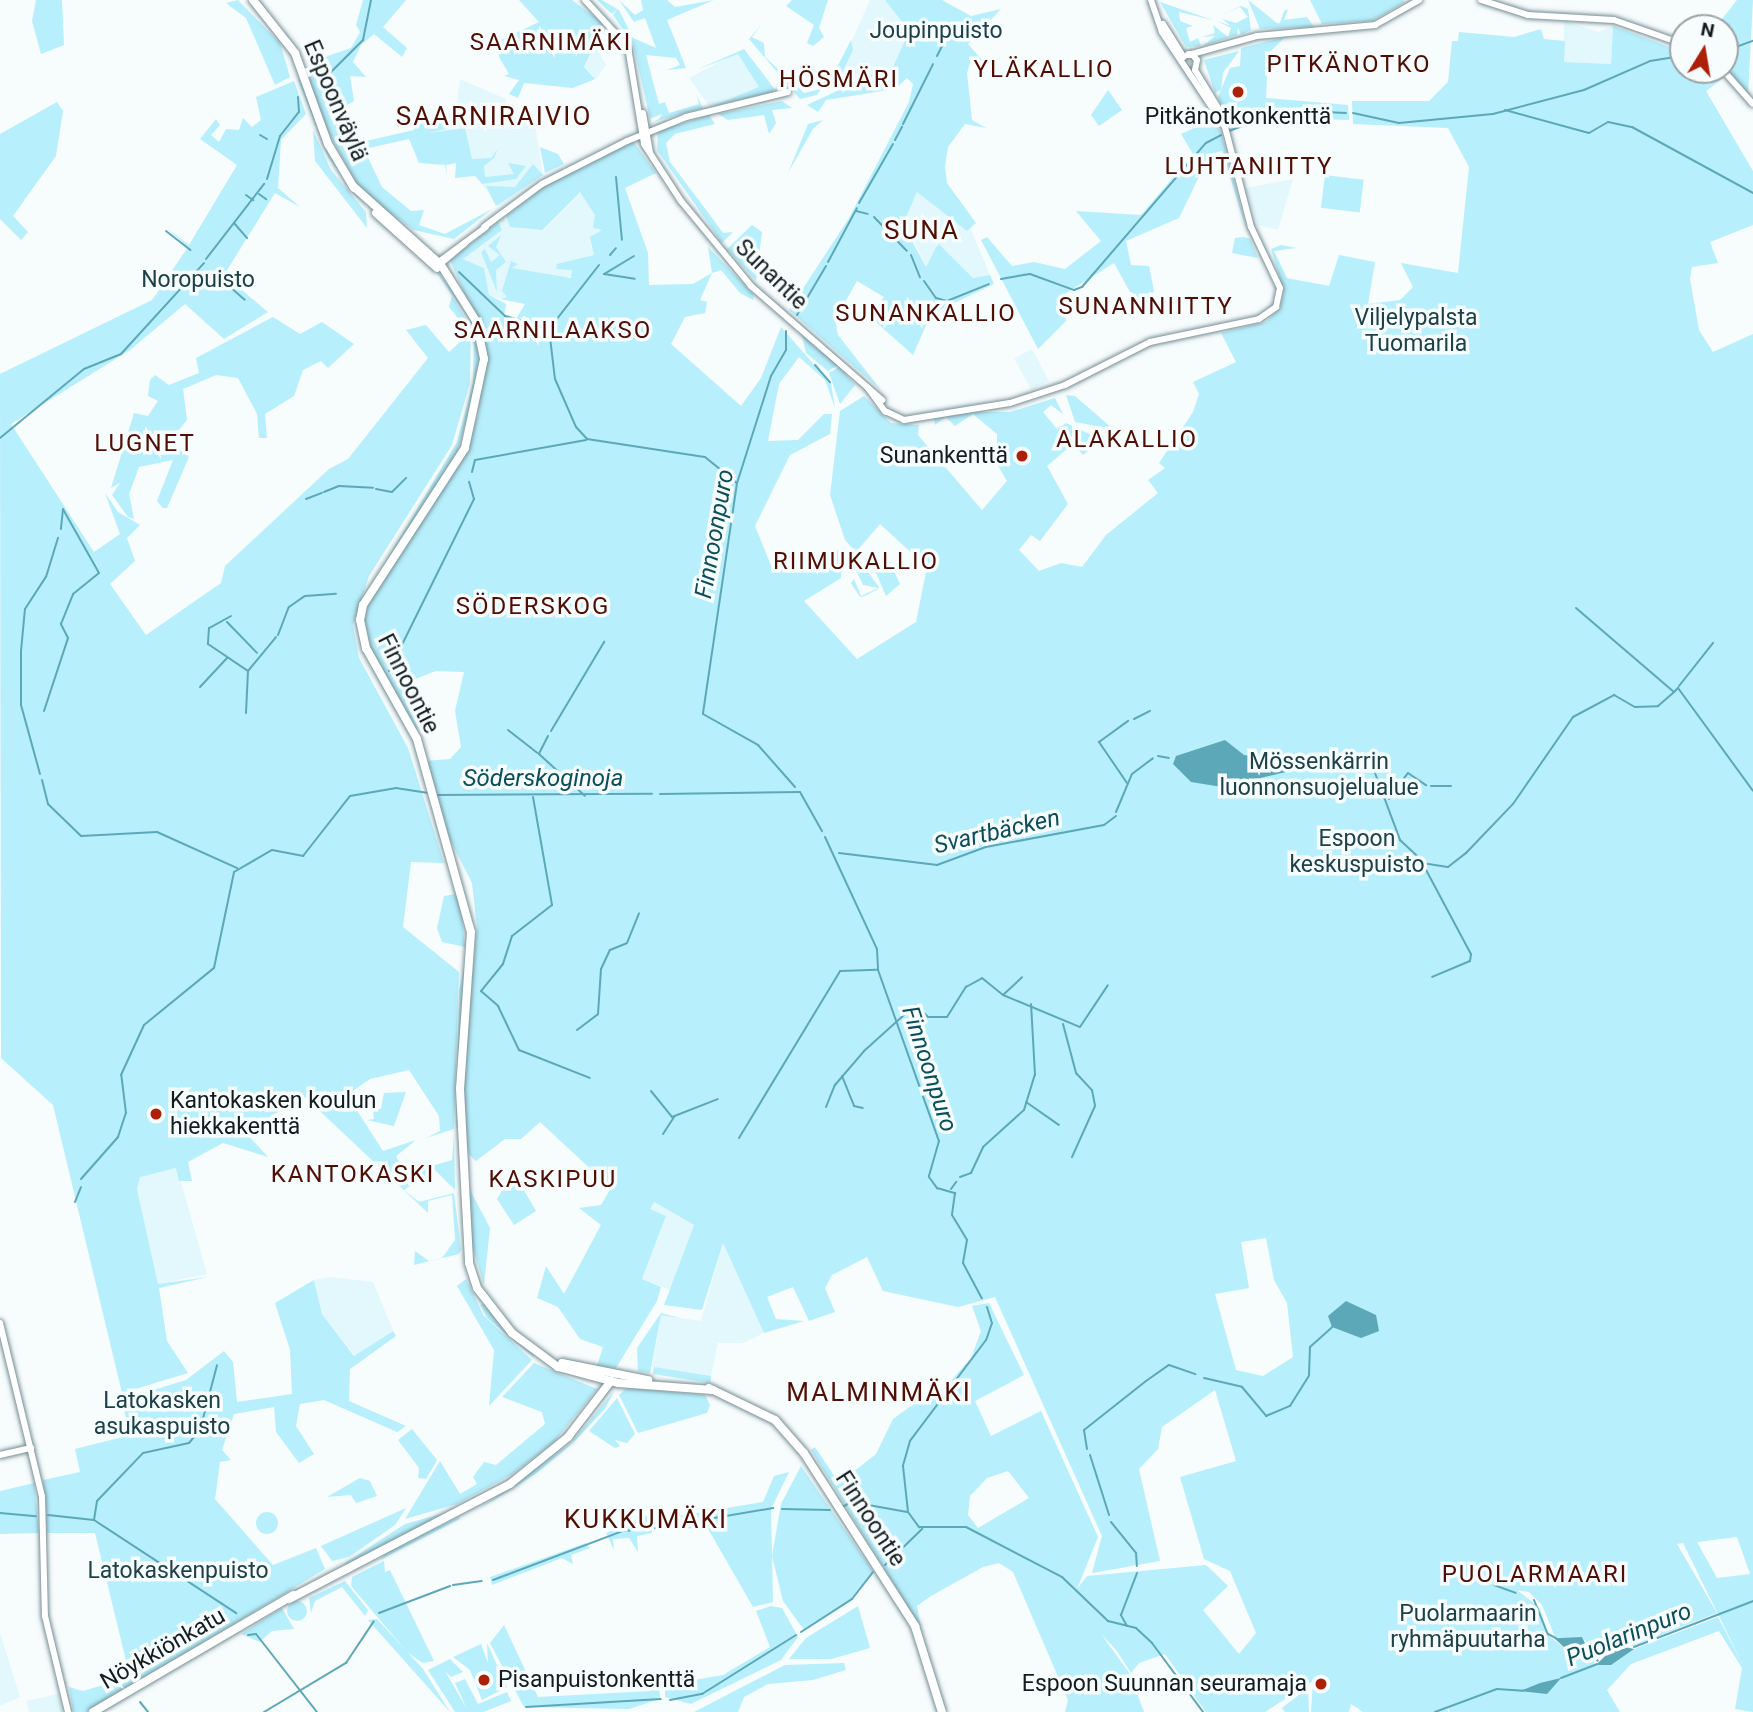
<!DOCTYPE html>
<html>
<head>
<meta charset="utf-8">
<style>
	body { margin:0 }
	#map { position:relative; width:1753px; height:1712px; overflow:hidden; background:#f7fcfd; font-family:Roboto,sans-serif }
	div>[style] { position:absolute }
	.built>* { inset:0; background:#e2f8fd; transform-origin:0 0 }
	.green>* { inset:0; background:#b7effc; transform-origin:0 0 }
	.round { border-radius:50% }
	.water>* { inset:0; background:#5da8b8 }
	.stream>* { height:2px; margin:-1px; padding:0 1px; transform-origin:1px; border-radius:1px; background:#5da8b8 }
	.roads { filter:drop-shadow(0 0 2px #758e94) drop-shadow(0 0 2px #758e94) }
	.tertiary>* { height:6px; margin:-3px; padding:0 3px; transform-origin:3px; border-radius:3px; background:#fff }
	.secondary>* { height:7px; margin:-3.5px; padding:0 3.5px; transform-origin:3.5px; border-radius:3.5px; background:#fff }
	.primary>* { height:8px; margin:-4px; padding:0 4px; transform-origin:4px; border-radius:4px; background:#fff }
	.dots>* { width:19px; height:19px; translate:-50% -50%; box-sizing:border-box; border:4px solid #f7fcfd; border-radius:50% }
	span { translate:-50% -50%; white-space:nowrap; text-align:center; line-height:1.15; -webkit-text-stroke:7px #f7fcfd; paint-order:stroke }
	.park-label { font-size:23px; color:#1e4149 }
	.street-label { font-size:23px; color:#131d20 }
	.poi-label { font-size:23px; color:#131d20 }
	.right { translate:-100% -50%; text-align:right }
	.left { translate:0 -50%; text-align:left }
	.neighbourhood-label { font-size:24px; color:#510e04; letter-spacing:2px }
	.water-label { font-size:24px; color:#0c4f5b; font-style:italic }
	.quarter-label { font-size:26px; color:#510e04; letter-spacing:2px }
	.north { position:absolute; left:1669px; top:14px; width:70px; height:70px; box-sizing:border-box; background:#f7fcfd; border:2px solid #9ca3a5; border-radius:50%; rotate:11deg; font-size:19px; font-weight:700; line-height:28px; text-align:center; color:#131d20 }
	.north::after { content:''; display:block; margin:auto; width:24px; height:32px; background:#ad1f06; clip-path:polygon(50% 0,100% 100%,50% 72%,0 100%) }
</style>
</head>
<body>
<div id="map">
	<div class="built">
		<div style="clip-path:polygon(870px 0,885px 0,909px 31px,892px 68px,898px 73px,840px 88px,834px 81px)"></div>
		<div style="clip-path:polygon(1564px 21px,1599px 32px,1613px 26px,1611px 64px,1564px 62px)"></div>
		<div style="clip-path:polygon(594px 44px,606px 65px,596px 79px,584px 67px)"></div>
		<div style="clip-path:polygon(744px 49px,776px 91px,710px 107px,689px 78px)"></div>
		<div style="clip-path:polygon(460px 79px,506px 99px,505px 111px,535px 125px,543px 175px,499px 206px,475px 175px,472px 160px,433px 161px,427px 124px,456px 110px)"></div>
		<div style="clip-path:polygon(1293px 179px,1278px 230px,1258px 225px,1246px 188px)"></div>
		<div style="clip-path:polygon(892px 182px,934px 196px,970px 227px,990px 275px,973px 278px,938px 243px,926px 267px,908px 227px,879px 215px)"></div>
		<div style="clip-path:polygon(580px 192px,601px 218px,603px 264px,506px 300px,489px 296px,484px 268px,463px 259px,488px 227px,504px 218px,516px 228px,542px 230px,563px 202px)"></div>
		<div style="left:1032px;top:349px;width:36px;height:20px;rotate:62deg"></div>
		<div style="clip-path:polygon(177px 1168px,207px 1274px,158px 1284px,137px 1189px,140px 1176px)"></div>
		<div style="clip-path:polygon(653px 1202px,694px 1225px,670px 1290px,642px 1279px,666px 1217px,650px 1209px)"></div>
		<div style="clip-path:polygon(723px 1243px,764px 1333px,743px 1343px,718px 1343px,711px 1376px,652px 1367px,661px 1315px,701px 1321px)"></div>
		<div style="clip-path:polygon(331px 1277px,373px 1282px,393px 1330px,355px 1356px,322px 1314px,314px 1280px)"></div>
		<div style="clip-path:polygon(0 1633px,20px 1697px,0 1706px)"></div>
		<div style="clip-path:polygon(58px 1694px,63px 1712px,29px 1712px,26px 1701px)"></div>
	</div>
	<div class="green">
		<div style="clip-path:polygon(36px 0,62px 0,64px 45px,41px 54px,32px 21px)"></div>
		<div style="clip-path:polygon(238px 0,280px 43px,290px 77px,275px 85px,246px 18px,226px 3px)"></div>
		<div style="clip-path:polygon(363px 0,406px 0,383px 27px,407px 48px,402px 57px,374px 34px,361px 45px,353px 62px,366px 77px,350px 76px,354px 101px,347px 105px,343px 130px,353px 144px,414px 130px,411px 110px,419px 124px,448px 113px,458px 126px,429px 133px,465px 128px,472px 159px,491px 158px,498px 149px,494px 158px,484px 166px,485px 177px,514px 174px,508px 163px,526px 166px,516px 179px,482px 184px,475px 176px,455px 178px,456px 163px,446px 165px,447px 175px,445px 165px,419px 163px,409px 139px,364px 149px,382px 187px,411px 211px,424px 210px,419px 225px,445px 234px,492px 209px,454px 239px,414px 230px,373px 201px,359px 188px,325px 126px,308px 75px,314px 74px,319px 87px,333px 88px,320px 81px,313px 61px,351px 48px,360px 32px,356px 25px)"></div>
		<div style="clip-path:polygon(519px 0,572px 0,604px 24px,584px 67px,595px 79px,573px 88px,524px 83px,518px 98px,509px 94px,519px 80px,504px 76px,509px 74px,499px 57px,501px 40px,539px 22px)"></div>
		<div style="clip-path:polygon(597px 0,602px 0,619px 10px,633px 38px,656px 48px,645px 18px,634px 22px,619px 0,635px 15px,643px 10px,641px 0,667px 0,675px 7px,714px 0,667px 20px,686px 68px,667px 70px,680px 65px,676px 58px,646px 55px,659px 104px,665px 102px,669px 113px,699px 104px,697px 96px,703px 108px,653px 122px,659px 119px,662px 114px,650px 119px,633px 44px,613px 15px,617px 9px,612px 14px)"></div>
		<div style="clip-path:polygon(792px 0,828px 0,819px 28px,824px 37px,813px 46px,807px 43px,814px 25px,786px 6px)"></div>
		<div style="clip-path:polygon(885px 0,942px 0,971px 16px,1001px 9px,968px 44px,983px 61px,971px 60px,967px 73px,972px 120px,986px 128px,965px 124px,948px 147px,945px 166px,947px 183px,976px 223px,967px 231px,917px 192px,903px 224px,926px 267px,938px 243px,973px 278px,990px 275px,994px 284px,931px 314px,913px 355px,869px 316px,884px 297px,857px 281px,835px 320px,838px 335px,881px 390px,789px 310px,849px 218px,909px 102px,913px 84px,907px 78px,895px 89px,826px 100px,818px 112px,807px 105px,886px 68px,898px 73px,892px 69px,909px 31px)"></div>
		<div style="clip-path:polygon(1248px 0,1277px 23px,1280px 23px,1284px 11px,1288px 9px,1284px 20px,1307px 17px,1314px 27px,1260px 29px)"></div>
		<div style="clip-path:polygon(1310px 0,1403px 0,1405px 2px,1372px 21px,1322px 24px)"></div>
		<div style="clip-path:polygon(1737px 0,1753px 0,1748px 95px,1725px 68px,1725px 28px,1715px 28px)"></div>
		<div style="clip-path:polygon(1160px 2px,1213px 20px,1179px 12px,1180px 21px,1193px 26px,1186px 28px,1190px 42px,1198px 38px,1201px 46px,1186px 47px)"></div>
		<div style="clip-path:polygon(1241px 6px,1248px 9px,1251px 30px,1241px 35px,1238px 28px,1237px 35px,1203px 46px,1215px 36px,1202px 37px,1215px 33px,1213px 25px,1228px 37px,1231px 28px,1217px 21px,1231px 26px,1222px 19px,1236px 23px,1248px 17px,1240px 7px,1223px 14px)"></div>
		<div style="clip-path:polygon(762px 24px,752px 37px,764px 43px,765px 57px,804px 93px,821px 89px,817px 95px,800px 99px,749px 39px)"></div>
		<div style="clip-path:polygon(evenodd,1613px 26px,1683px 52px,1683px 70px,1713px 70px,1724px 78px,1706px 91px,1753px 171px,1753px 225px,1710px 242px,1718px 263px,1692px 267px,1690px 279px,1699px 330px,1713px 352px,1753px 334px,1753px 1712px,1735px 1709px,1742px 1668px,1719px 1631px,1631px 1664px,1607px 1690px,1620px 1712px,1450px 1712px,1447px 1706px,1448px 1712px,1363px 1712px,1351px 1704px,1349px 1712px,1311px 1712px,1313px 1681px,1265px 1712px,1206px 1712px,1165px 1654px,1139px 1663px,1131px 1673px,1117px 1651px,1101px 1634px,1130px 1674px,1144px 1712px,1065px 1712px,1068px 1700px,1013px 1572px,999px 1563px,983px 1567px,931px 1596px,917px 1606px,921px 1628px,811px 1450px,815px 1447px,839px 1483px,876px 1454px,893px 1419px,937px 1387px,940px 1393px,971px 1358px,981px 1331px,972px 1306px,989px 1303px,1024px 1375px,975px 1401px,991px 1436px,1041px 1411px,1098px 1537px,1077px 1589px,1087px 1576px,1206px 1565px,1228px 1586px,1203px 1610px,1239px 1654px,1256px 1633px,1230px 1571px,1204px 1559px,1180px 1477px,1236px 1461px,1215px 1390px,1162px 1427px,1158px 1449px,1139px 1469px,1160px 1561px,1092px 1573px,1102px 1536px,995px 1297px,958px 1307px,883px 1291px,867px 1257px,832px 1275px,825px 1288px,835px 1312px,826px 1315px,809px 1321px,793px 1287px,767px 1297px,776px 1319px,804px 1321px,764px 1333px,723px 1243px,702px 1310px,664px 1305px,694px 1225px,654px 1202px,650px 1209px,666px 1216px,642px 1279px,661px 1287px,657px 1301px,616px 1368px,597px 1366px,603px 1347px,580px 1339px,558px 1307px,537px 1298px,546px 1266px,564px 1294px,601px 1225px,579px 1208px,601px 1205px,611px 1188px,540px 1122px,521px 1139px,505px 1139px,476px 1161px,465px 1151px,463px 1073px,477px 927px,472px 883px,440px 820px,425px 761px,450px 759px,461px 747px,455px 711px,464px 672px,436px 671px,405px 683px,423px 726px,416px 729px,368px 647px,363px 625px,369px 601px,468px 445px,478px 415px,485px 341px,450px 260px,498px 222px,502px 230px,463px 259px,484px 268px,489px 295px,506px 304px,504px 316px,516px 319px,525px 304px,501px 299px,507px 297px,502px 291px,511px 261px,518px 264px,512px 268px,571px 278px,572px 270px,556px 269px,557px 264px,594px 255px,590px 237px,602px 230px,593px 228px,595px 215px,580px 192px,542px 230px,510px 227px,506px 216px,546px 185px,633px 141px,656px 173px,625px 188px,648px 253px,649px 285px,693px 284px,712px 273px,708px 247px,754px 295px,753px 300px,740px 293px,721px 270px,712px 273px,700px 300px,707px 302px,705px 313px,685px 317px,671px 344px,741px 406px,761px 378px,781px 327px,831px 384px,835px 408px,825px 380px,799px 357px,779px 384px,768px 441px,798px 440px,824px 414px,832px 414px,830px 434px,790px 455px,755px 526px,772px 568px,844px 548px,849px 555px,842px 559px,841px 578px,804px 601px,857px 659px,916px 622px,927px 567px,880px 524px,856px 552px,845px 540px,830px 495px,840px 411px,864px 396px,891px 423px,919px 425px,918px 435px,982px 510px,1007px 481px,997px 464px,997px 434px,973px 414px,955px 426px,946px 417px,935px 425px,934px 419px,963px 412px,1010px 412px,1055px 398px,1063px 414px,1051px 405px,1043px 412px,1057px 429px,1066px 423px,1102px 440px,1083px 455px,1073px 444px,1047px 466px,1068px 504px,1040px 541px,1031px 535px,1019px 550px,1039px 571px,1061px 563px,1082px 567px,1106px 535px,1158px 493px,1148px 480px,1165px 468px,1159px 463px,1193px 412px,1199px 394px,1193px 382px,1236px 362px,1221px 333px,1266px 322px,1280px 308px,1284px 292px,1271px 249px,1281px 245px,1297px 248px,1274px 251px,1287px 278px,1329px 286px,1339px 255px,1375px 262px,1368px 304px,1400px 300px,1413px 287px,1401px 263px,1458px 273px,1469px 167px,1448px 128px,1353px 124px,1352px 101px,1429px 101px,1448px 82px,1452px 41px,1458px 41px,1459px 32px,1514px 37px,1541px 29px,1544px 39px,1565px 41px,1564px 62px,1611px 64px,1613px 26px,1266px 1238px,1274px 1280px,1287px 1303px,1293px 1357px,1263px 1376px,1236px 1370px,1215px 1294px,1249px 1288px,1241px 1242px,1266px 1238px,1613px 26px,1008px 1471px,1029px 1498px,978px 1528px,968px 1515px,970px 1496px,987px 1478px,1008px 1471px,1613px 26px,1737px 1537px,1750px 1574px,1717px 1578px,1697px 1542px,1737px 1537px,1613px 26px,1683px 1543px,1744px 1667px,1718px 1617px,1595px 1664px,1589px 1653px,1569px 1652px,1548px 1635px,1540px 1608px,1517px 1590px,1529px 1592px,1542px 1605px,1555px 1637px,1582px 1637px,1599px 1658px,1611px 1647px,1633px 1646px,1717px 1613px,1677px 1544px,1683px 1543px)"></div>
		<div style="clip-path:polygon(1285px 37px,1268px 54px,1266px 98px,1348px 105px,1349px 120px,1271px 117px,1230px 132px,1218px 97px,1230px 68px,1240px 66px,1241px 48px)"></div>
		<div style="clip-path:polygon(851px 40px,853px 50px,836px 85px,827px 87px)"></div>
		<div style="clip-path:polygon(744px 49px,776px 91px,710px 107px,759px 87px,738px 54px,696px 70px)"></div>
		<div style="clip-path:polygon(1239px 51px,1223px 73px,1221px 90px,1215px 93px,1204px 60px)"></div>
		<div style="clip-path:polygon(303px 77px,328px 149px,366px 209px,328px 157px,298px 80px)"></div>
		<div style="clip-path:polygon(294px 81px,306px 114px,281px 140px,278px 188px,300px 207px,275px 193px,224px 275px,268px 312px,224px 339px,185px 304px,130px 350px,11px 424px,94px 552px,120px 534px,105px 493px,118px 512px,140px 525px,127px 538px,135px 561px,110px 584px,146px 635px,221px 583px,225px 566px,329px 469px,348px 459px,428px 358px,406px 330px,426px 325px,449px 352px,470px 333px,449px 307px,452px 296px,471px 327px,470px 383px,452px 445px,369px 576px,353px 625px,359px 658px,408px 748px,444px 863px,411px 862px,403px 927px,459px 972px,454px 1129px,426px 1138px,440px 1131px,439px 1116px,409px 1070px,370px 1079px,347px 1095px,383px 1151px,416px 1140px,396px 1156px,405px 1174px,452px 1160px,454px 1136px,455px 1190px,434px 1169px,404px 1190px,419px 1202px,454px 1193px,461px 1250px,459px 1254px,414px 1265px,415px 1251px,429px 1261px,442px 1258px,455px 1240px,452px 1195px,428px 1201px,428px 1213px,305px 1097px,244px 1131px,268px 1157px,223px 1143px,188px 1162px,192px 1181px,179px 1181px,176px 1168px,140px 1177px,137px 1189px,158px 1284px,208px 1277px,159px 1288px,167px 1341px,188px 1373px,122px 1393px,53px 1105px,1px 1058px,0 374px,152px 300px,188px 247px,167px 228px,189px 245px,237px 165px,200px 139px,216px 119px,220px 125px,211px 135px,219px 142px,226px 129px,239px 130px,243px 118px,252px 127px,261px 120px,256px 97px)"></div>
		<div style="clip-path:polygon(1108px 90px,1122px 110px,1099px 126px,1091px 115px)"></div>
		<div style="clip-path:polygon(782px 101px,792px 108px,772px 110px,776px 123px,769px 134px,764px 115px,728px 120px,718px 114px)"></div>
		<div style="clip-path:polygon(57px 102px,63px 111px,56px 156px,13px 216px,28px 232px,21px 240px,0 219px,0 134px)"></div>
		<div style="clip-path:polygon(709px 115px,715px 124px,675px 134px,666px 143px,670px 162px,710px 215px,723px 233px,733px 232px,722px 243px,657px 150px,658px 131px)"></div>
		<div style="clip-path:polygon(823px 120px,813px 129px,788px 173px,808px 124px)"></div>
		<div style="clip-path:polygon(1212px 120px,1221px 132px,1248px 235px,1222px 151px,1210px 154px,1179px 218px,1126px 241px,1131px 265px,1149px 266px,1154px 291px,1145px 301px,1135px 301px,1114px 263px,1063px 295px,1066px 321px,1038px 349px,981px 240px,987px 237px,1012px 266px,1034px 262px,1065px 269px,1101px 241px,1076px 211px,1141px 215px,1193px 154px,1181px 134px)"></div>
		<div style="clip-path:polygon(313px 130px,331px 170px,366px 212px,367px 228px,315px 161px)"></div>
		<div style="clip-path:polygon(540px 147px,558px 154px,564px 164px,545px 173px)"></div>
		<div style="clip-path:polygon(533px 164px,543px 175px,496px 206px,486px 186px,515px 187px)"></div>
		<div style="left:1325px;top:175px;width:39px;height:33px;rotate:7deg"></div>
		<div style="clip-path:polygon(752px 225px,762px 232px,756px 281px,727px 249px)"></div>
		<div style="clip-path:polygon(501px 235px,496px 247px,506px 262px,496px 270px,497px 292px,481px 252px,485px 249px,491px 262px,500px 255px,488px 246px)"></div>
		<div style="clip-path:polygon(1244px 237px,1250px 239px,1258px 258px,1232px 253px,1235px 238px)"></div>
		<div style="clip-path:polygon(427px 259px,460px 300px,475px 325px,480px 355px,479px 374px,457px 454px,361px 603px,457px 442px,473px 383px,474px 326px)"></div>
		<div style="clip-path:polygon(273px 317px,300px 334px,322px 322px,354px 344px,328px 368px,321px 361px,303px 370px,294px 396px,265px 414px,267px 438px,259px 438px,257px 414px,238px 378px,216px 375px,183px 389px,187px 420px,169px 442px,189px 457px,167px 508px,163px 508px,157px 501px,173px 460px,139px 467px,129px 494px,134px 519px,128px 517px,112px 495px,120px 483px,111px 488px,134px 413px,148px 416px,158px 401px,148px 396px,150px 380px,155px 375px,169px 385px,199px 373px,196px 358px)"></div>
		<div style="clip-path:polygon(801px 331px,838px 365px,828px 371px,806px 353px)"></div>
		<div style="clip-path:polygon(839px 367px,855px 385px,840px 404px,829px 373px)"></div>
		<div style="clip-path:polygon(1066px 395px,1075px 396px,1113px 429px,1075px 422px)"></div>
		<div style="clip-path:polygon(889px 560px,900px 584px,886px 596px,873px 566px)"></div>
		<div style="clip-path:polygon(862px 564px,879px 587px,878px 589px,865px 596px,860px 597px,851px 583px,854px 579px,861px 596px,878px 588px,863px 585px,856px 570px)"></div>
		<div style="clip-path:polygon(456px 894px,461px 907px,465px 947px,442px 942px,437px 928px,444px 896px)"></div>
		<div style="clip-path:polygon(464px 968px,459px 1126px,456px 1128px,459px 990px)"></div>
		<div style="clip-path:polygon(406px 1092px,394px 1126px,367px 1120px,374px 1119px,373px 1109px,381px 1109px,384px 1093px)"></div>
		<div style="clip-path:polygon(539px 1164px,518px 1180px,536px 1211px,514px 1225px,497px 1199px,503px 1189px)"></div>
		<div style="clip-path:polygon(468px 1186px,490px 1228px,484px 1285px,471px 1242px)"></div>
		<div style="clip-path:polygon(466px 1279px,484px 1316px,532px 1360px,489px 1406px,494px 1350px,457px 1286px)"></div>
		<div style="clip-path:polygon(314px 1280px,322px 1314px,354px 1356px,393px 1331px,396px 1336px,350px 1369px,349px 1401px,406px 1426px,397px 1432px,324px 1400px,300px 1404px,296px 1426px,314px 1454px,299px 1463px,276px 1432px,274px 1407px,234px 1414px,222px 1450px,231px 1460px,220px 1462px,215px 1499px,273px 1565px,316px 1548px,325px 1569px,87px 1712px,73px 1712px,69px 1687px,83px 1691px,130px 1677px,95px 1533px,47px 1533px,43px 1480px,80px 1472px,75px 1449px,131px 1435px,121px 1400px,186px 1380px,224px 1351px,233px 1362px,237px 1402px,292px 1394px,290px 1350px,275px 1303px)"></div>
		<div style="clip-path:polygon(485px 1303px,534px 1354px,533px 1357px,487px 1318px,480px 1305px)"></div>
		<div style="clip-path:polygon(661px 1313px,680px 1318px,661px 1315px,650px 1373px,638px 1371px,637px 1348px)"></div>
		<div style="clip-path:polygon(534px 1363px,597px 1389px,554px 1442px,511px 1475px,457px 1504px,405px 1519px,440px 1461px,460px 1494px,477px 1484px,473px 1477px,484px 1462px,496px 1465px,545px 1424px,542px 1412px,502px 1397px)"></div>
		<div style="left:654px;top:1367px;width:58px;height:7px;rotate:9deg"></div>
		<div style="clip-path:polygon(627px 1388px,705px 1395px,710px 1405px,707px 1413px,638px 1433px,619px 1395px)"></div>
		<div style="clip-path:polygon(614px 1391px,605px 1409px,573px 1443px,537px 1473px,478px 1510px,571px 1443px)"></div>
		<div style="clip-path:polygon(617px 1398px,635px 1434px,627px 1443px,615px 1440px,620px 1446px,615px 1448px,589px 1431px)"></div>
		<div style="clip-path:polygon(412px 1429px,437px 1460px,426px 1479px,418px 1478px,419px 1468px,398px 1440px)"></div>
		<div style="clip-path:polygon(801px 1466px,873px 1571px,851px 1599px,804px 1630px,783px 1601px,772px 1556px,781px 1504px)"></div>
		<div style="clip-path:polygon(789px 1472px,771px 1509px,773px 1602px,753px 1607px,707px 1527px,657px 1531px,654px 1520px,763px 1502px,774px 1476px)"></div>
		<div style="clip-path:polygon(360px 1478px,370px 1481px,377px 1496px,356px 1503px,351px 1495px,327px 1497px)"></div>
		<div style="clip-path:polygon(34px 1483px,39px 1533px,0 1534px,0 1491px)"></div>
		<div style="clip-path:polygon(406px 1508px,395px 1525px,349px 1557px,332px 1561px,321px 1546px)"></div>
		<div style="clip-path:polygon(455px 1510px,346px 1565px,345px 1563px,405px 1524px)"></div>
		<div class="round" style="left:256px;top:1512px;width:22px;height:22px"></div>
		<div style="clip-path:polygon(648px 1515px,652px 1533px,637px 1536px,638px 1552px,629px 1538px,613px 1539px,614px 1550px,606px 1533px)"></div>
		<div style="clip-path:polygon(459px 1517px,460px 1519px,380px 1560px,387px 1552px)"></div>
		<div style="clip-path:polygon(586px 1543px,590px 1548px,571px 1555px,573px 1564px,562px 1558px,492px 1585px,490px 1577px)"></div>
		<div style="clip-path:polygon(384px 1561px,385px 1572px,390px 1570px,434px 1661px,423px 1663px,408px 1653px,351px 1586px,352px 1577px)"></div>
		<div style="clip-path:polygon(345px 1581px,368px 1610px,365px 1616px,342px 1587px,315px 1601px,311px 1613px,309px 1598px)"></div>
		<div class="round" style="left:287px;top:1601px;width:20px;height:20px"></div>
		<div style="clip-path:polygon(771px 1606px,782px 1608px,798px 1637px,781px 1660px,691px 1704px,665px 1697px,665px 1676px,688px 1681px,723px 1675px,770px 1647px,756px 1611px)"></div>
		<div style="clip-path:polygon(858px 1606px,870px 1648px,831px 1659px,789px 1659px,806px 1638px)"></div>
		<div style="clip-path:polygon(282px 1608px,294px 1629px,272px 1631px,260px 1642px,241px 1634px)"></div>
		<div style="clip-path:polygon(377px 1619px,423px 1669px,450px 1712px,368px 1620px)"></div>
		<div style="clip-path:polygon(504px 1625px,538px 1697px,651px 1691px,659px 1681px,660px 1699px,629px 1709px,524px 1707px,490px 1643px)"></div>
		<div style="clip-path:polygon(487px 1643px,507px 1687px,482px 1700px,470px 1670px,453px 1657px,481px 1644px,488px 1663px)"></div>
		<div style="clip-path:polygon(450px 1659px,463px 1672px,451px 1677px,445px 1671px,467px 1709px,455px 1683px,465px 1679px,478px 1704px,507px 1692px,511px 1701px,483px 1712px,455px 1712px,428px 1670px)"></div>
		<div style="clip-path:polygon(844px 1663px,846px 1670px,813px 1680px,768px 1684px,744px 1697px,738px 1712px,694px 1712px,785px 1665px)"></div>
		<div style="clip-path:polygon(1308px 1688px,1309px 1712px,1285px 1712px,1282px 1708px)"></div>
	</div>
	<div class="water">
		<div style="clip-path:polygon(1225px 740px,1244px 755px,1294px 762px,1299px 769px,1222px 787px,1191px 782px,1173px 764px,1176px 756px)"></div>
		<div style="clip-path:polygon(1346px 1301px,1376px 1315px,1379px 1331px,1361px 1338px,1332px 1327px,1328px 1316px)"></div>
		<div style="clip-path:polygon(1582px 1637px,1590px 1653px,1569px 1652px,1554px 1638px)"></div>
		<div style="clip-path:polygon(1616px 1645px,1634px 1649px,1611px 1665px,1596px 1665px)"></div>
		<div style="clip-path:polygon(1561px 1678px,1547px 1694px,1520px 1691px,1540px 1683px)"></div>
	</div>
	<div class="stream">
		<div style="left:1725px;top:51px;width:30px;rotate:-20deg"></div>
		<div style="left:937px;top:56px;width:37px;rotate:-63deg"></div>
		<div style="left:323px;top:80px;width:57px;rotate:-45deg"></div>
		<div style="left:363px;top:40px;width:41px;rotate:-78.7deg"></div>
		<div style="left:1505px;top:110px;width:87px;rotate:15.3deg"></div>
		<div style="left:1589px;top:133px;width:22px;rotate:-30deg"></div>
		<div style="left:1608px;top:122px;width:25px;rotate:12deg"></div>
		<div style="left:1632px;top:127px;width:138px;rotate:28.6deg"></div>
		<div style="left:1353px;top:113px;width:47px;rotate:12.3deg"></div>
		<div style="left:1399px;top:123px;width:94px;rotate:-5.5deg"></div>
		<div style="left:1493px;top:114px;width:94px;rotate:-14.8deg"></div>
		<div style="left:1584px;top:90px;width:72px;rotate:-23.7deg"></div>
		<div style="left:1650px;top:61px;width:33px;rotate:-9deg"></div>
		<div style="left:903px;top:124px;width:67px;rotate:-63.4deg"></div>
		<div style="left:1229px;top:131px;width:58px;rotate:-21.3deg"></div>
		<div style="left:1283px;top:110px;width:63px;rotate:2.7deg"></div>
		<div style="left:260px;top:135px;width:8px;rotate:30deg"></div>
		<div style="left:895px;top:140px;width:15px;rotate:-62deg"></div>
		<div style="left:616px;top:177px;width:63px;rotate:84.6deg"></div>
		<div style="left:267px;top:179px;width:45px;rotate:-73.2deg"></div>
		<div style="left:280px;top:136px;width:31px;rotate:-52deg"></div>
		<div style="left:299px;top:112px;width:15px;rotate:-94deg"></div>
		<div style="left:259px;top:194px;width:9px;rotate:36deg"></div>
		<div style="left:246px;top:195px;width:9px;rotate:36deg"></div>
		<div style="left:859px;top:203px;width:68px;rotate:-60deg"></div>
		<div style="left:856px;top:211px;width:12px;rotate:14deg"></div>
		<div style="left:874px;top:217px;width:47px;rotate:45.9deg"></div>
		<div style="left:234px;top:223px;width:20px;rotate:49deg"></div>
		<div style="left:166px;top:231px;width:31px;rotate:38deg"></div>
		<div style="left:610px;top:255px;width:9px;rotate:-49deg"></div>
		<div style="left:911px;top:255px;width:24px;rotate:68deg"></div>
		<div style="left:634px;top:256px;width:35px;rotate:149deg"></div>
		<div style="left:604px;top:274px;width:31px;rotate:9deg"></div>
		<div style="left:206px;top:259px;width:95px;rotate:-52.3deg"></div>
		<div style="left:828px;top:262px;width:61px;rotate:-61.8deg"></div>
		<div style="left:599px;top:265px;width:81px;rotate:128deg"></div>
		<div style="left:549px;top:329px;width:50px;rotate:83.2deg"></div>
		<div style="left:555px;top:379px;width:52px;rotate:66.4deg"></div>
		<div style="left:576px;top:427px;width:16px;rotate:47deg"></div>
		<div style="left:587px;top:439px;width:119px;rotate:8.7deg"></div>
		<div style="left:705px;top:457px;width:41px;rotate:39.1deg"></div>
		<div style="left:459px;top:272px;width:64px;rotate:43.7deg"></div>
		<div style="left:505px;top:316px;width:45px;rotate:15.6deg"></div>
		<div style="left:195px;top:278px;width:23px"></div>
		<div style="left:1001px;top:279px;width:29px;rotate:-10deg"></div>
		<div style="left:1030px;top:274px;width:47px;rotate:20deg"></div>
		<div style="left:1074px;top:290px;width:9px;rotate:-21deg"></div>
		<div style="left:1082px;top:287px;width:190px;rotate:-49.3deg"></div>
		<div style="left:1206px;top:143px;width:17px;rotate:-28deg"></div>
		<div style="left:222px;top:280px;width:30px;rotate:41deg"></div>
		<div style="left:924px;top:281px;width:21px;rotate:55deg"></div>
		<div style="left:936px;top:298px;width:11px;rotate:15deg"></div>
		<div style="left:947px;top:301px;width:45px;rotate:-22deg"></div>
		<div style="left:797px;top:315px;width:57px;rotate:-59.4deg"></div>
		<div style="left:786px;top:331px;width:19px;rotate:90deg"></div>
		<div style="left:786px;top:350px;width:30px;rotate:120deg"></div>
		<div style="left:771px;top:376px;width:112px;rotate:107.6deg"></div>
		<div style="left:737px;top:483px;width:233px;rotate:98.4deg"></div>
		<div style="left:703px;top:714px;width:63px;rotate:29.4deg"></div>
		<div style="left:758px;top:745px;width:56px;rotate:48.6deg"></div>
		<div style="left:815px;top:365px;width:23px;rotate:49deg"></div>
		<div style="left:0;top:438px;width:109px;rotate:-39.4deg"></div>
		<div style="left:84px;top:369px;width:40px;rotate:-22deg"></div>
		<div style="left:121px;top:354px;width:123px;rotate:-47.6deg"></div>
		<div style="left:472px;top:472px;width:12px;rotate:-76deg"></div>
		<div style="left:475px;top:460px;width:113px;rotate:-10.2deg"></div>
		<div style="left:376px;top:489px;width:16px;rotate:11deg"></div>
		<div style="left:392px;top:492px;width:20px;rotate:-45deg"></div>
		<div style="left:324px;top:492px;width:16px;rotate:-22deg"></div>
		<div style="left:339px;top:486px;width:34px;rotate:3deg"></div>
		<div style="left:306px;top:499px;width:17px;rotate:-21deg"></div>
		<div style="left:1576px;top:608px;width:129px;rotate:40.6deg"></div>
		<div style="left:1674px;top:692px;width:6px;rotate:-45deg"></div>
		<div style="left:1678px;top:688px;width:127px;rotate:53.9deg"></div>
		<div style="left:231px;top:616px;width:25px;rotate:151deg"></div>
		<div style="left:209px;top:628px;width:16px;rotate:94deg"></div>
		<div style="left:208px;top:644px;width:48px;rotate:34deg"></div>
		<div style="left:227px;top:622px;width:43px;rotate:45.9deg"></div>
		<div style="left:278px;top:635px;width:30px;rotate:-69deg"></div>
		<div style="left:289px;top:607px;width:19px;rotate:-35deg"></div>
		<div style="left:305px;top:596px;width:31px;rotate:-4deg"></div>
		<div style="left:389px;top:671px;width:192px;rotate:-63.7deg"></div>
		<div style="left:474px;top:499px;width:18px;rotate:-106deg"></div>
		<div style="left:1679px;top:686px;width:55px;rotate:-51.7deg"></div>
		<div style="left:200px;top:687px;width:40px;rotate:-47deg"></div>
		<div style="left:44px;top:711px;width:77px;rotate:-71.8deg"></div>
		<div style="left:68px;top:638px;width:16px;rotate:-117deg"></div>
		<div style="left:61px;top:624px;width:32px;rotate:-68deg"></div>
		<div style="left:73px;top:594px;width:33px;rotate:-39deg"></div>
		<div style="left:99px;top:573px;width:73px;rotate:-119.4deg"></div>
		<div style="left:63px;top:509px;width:20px;rotate:96deg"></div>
		<div style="left:246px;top:713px;width:42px;rotate:-87.3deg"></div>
		<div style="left:248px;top:671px;width:44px;rotate:-50.5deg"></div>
		<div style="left:1134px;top:719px;width:18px;rotate:-27deg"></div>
		<div style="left:508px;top:730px;width:37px;rotate:38deg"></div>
		<div style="left:551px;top:731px;width:104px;rotate:-59.2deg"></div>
		<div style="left:548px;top:736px;width:20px;rotate:117deg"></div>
		<div style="left:539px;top:754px;width:62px;rotate:42.4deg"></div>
		<div style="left:1158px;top:756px;width:11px;rotate:10deg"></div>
		<div style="left:1375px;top:773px;width:72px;rotate:69.5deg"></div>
		<div style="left:1400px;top:840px;width:26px;rotate:43deg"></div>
		<div style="left:40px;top:774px;width:72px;rotate:-105.4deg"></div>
		<div style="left:21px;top:705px;width:54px;rotate:-90deg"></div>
		<div style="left:21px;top:651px;width:42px;rotate:-84.6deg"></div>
		<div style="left:25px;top:609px;width:38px;rotate:-57deg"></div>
		<div style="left:46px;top:577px;width:41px;rotate:-72.9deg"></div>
		<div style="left:42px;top:780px;width:25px;rotate:76deg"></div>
		<div style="left:48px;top:804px;width:46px;rotate:44.1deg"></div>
		<div style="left:81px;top:836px;width:76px;rotate:-3deg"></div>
		<div style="left:157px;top:832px;width:88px;rotate:24.2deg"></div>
		<div style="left:1127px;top:783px;width:50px;rotate:-124.3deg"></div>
		<div style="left:1099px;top:742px;width:36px;rotate:-36deg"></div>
		<div style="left:1431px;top:786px;width:20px"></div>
		<div style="left:800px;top:792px;width:45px;rotate:60.6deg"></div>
		<div style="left:660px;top:794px;width:140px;rotate:-0.8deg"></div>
		<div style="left:436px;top:795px;width:216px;rotate:-0.3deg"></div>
		<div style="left:533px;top:797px;width:110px;rotate:80deg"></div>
		<div style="left:552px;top:905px;width:51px;rotate:142.2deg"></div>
		<div style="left:512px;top:936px;width:29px;rotate:108deg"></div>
		<div style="left:503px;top:964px;width:35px;rotate:129deg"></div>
		<div style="left:481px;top:991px;width:23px;rotate:41deg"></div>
		<div style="left:498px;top:1006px;width:49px;rotate:64.5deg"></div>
		<div style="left:519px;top:1050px;width:76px;rotate:21.5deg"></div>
		<div style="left:1389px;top:799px;width:32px;rotate:-54deg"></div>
		<div style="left:1408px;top:773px;width:22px;rotate:34deg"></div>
		<div style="left:1116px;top:812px;width:41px;rotate:-67.2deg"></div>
		<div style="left:1132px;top:774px;width:26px;rotate:-37deg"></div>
		<div style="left:825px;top:837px;width:123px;rotate:65.1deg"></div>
		<div style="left:877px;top:949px;width:21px;rotate:87deg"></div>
		<div style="left:878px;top:970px;width:182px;rotate:70.4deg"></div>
		<div style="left:939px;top:1141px;width:37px;rotate:106deg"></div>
		<div style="left:929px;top:1177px;width:14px;rotate:54deg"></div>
		<div style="left:937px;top:1188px;width:19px;rotate:16deg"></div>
		<div style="left:955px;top:1193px;width:22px;rotate:98deg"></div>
		<div style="left:952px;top:1215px;width:29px;rotate:59deg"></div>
		<div style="left:967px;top:1240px;width:23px;rotate:100deg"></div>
		<div style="left:963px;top:1263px;width:40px;rotate:62deg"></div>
		<div style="left:839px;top:853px;width:99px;rotate:7deg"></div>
		<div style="left:937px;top:865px;width:52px;rotate:-20.2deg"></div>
		<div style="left:986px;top:847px;width:120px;rotate:-10.6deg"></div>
		<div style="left:1104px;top:825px;width:15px;rotate:-37deg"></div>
		<div style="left:1422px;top:863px;width:26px;rotate:9deg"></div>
		<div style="left:1448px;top:867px;width:23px;rotate:-38deg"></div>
		<div style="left:1466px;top:853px;width:68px;rotate:-46.2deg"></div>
		<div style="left:1513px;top:804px;width:106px;rotate:-55.4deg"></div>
		<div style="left:1573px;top:717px;width:47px;rotate:-28.2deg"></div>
		<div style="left:1614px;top:695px;width:24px;rotate:30deg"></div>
		<div style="left:1635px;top:707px;width:23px;rotate:-2deg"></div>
		<div style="left:1658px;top:706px;width:21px;rotate:-41deg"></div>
		<div style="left:1425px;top:868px;width:98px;rotate:61.9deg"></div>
		<div style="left:1471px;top:954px;width:7px;rotate:98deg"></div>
		<div style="left:1470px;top:961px;width:41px;rotate:157.2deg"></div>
		<div style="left:1003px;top:995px;width:26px;rotate:-43deg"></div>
		<div style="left:907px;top:1009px;width:10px;rotate:-24deg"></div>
		<div style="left:916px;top:1005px;width:17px;rotate:45deg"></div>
		<div style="left:928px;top:1017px;width:19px"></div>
		<div style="left:947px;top:1017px;width:36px;rotate:-58deg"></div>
		<div style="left:966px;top:987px;width:18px;rotate:-29deg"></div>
		<div style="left:982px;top:978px;width:27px;rotate:39deg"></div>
		<div style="left:1003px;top:995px;width:83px;rotate:22.6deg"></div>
		<div style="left:1080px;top:1027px;width:50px;rotate:-56.3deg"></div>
		<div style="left:1063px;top:1024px;width:51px;rotate:75.1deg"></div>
		<div style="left:1076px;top:1073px;width:23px;rotate:47deg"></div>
		<div style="left:1092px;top:1090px;width:16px;rotate:79deg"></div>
		<div style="left:1095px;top:1106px;width:56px;rotate:114.3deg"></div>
		<div style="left:577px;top:1030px;width:26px;rotate:-37deg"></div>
		<div style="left:598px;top:1014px;width:45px;rotate:-86.2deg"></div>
		<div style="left:601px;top:969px;width:21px;rotate:-65deg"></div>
		<div style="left:610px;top:950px;width:18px;rotate:-22deg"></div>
		<div style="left:627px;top:943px;width:32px;rotate:-68deg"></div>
		<div style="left:842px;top:1076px;width:32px;rotate:68deg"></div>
		<div style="left:854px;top:1106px;width:9px;rotate:13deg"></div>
		<div style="left:651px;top:1091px;width:33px;rotate:51deg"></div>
		<div style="left:672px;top:1117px;width:49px;rotate:-21.4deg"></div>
		<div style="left:1026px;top:1102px;width:40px;rotate:34.9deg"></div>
		<div style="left:826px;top:1107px;width:24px;rotate:-68deg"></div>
		<div style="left:835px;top:1085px;width:45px;rotate:-49.5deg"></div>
		<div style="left:864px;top:1051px;width:54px;rotate:-42deg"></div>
		<div style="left:663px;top:1134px;width:20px;rotate:-57deg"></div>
		<div style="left:739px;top:1138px;width:195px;rotate:-58.8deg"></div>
		<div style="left:840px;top:971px;width:37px;rotate:-2deg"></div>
		<div style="left:960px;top:1177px;width:12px;rotate:-20deg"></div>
		<div style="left:971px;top:1173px;width:29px;rotate:-65deg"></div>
		<div style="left:983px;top:1147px;width:55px;rotate:-42.1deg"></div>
		<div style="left:1024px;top:1110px;width:37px;rotate:-73deg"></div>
		<div style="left:1035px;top:1075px;width:71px;rotate:-93.2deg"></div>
		<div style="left:81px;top:1179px;width:56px;rotate:-48.6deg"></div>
		<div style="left:118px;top:1137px;width:25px;rotate:-72deg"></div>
		<div style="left:126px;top:1113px;width:38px;rotate:-97deg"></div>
		<div style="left:121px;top:1075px;width:55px;rotate:-65.3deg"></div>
		<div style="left:144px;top:1025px;width:90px;rotate:-39.2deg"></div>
		<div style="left:214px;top:968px;width:98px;rotate:-78.2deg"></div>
		<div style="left:234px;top:872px;width:44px;rotate:-30.1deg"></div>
		<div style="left:272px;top:850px;width:32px;rotate:11deg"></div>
		<div style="left:303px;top:856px;width:76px;rotate:-51.9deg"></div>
		<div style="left:350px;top:796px;width:47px;rotate:-9.9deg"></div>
		<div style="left:396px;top:788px;width:31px;rotate:9deg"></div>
		<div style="left:951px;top:1189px;width:9px;rotate:-54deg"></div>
		<div style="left:75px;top:1202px;width:16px;rotate:-68deg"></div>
		<div style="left:987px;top:1307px;width:17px;rotate:73deg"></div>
		<div style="left:992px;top:1323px;width:18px;rotate:109deg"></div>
		<div style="left:986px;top:1340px;width:126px;rotate:127deg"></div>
		<div style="left:910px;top:1441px;width:26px;rotate:106deg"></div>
		<div style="left:903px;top:1466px;width:46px;rotate:83.8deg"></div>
		<div style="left:908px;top:1512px;width:19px;rotate:54deg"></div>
		<div style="left:919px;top:1527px;width:47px"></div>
		<div style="left:966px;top:1527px;width:108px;rotate:27.5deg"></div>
		<div style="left:1062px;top:1577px;width:64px;rotate:43.7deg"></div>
		<div style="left:1108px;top:1621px;width:29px;rotate:14deg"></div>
		<div style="left:1136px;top:1628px;width:22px;rotate:43deg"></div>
		<div style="left:1152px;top:1643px;width:86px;rotate:53.5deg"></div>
		<div style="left:1204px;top:1378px;width:39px;rotate:13deg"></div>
		<div style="left:1242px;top:1387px;width:38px;rotate:50deg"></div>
		<div style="left:1266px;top:1416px;width:26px;rotate:-23deg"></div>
		<div style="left:1290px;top:1406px;width:36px;rotate:-58deg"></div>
		<div style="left:1309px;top:1375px;width:28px;rotate:-88deg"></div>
		<div style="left:1310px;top:1347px;width:30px;rotate:-42deg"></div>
		<div style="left:1087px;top:1449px;width:19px;rotate:-99deg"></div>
		<div style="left:1084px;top:1430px;width:79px;rotate:-38.3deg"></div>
		<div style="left:1146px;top:1381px;width:28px;rotate:-35deg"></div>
		<div style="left:1169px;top:1365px;width:28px;rotate:19deg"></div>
		<div style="left:1090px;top:1455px;width:63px;rotate:72.4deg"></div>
		<div style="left:842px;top:1507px;width:11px;rotate:-27deg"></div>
		<div style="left:852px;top:1502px;width:56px;rotate:10.3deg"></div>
		<div style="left:782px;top:1509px;width:48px;rotate:1.2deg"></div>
		<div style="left:0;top:1513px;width:36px;rotate:5deg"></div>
		<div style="left:48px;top:1515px;width:46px;rotate:6.2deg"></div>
		<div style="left:94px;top:1520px;width:170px;rotate:33.2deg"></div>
		<div style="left:94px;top:1520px;width:19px;rotate:-81deg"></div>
		<div style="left:97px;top:1501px;width:66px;rotate:-46.2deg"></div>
		<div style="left:143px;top:1453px;width:47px;rotate:-12.3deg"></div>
		<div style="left:189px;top:1443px;width:17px;rotate:-50deg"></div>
		<div style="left:200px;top:1430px;width:67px;rotate:-75.3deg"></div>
		<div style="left:1111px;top:1522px;width:40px;rotate:51deg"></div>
		<div style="left:1136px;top:1553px;width:13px;rotate:86deg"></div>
		<div style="left:655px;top:1528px;width:120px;rotate:-9.6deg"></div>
		<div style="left:885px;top:1565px;width:52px;rotate:-44.2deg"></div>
		<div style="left:493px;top:1580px;width:139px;rotate:-20.7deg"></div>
		<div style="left:623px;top:1531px;width:28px;rotate:-4deg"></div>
		<div style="left:453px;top:1585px;width:29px;rotate:-8deg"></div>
		<div style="left:1494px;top:1585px;width:23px;rotate:20deg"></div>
		<div style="left:1534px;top:1600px;width:37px;rotate:68deg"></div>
		<div style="left:1548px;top:1634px;width:9px;rotate:27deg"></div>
		<div style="left:379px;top:1613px;width:76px;rotate:-20.8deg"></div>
		<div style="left:1127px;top:1626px;width:13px;rotate:-119deg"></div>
		<div style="left:1121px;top:1615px;width:45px;rotate:-69.1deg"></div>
		<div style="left:801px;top:1632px;width:61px;rotate:-32.9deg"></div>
		<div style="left:852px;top:1599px;width:34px;rotate:-52deg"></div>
		<div style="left:248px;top:1635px;width:8px;rotate:-7deg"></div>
		<div style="left:256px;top:1634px;width:99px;rotate:52deg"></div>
		<div style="left:1634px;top:1647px;width:128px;rotate:-21.1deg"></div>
		<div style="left:1590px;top:1653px;width:11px;rotate:45deg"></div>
		<div style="left:1561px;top:1678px;width:39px;rotate:-21deg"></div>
		<div style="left:670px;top:1700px;width:33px;rotate:-11deg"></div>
		<div style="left:702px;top:1694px;width:111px;rotate:-32.1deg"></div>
		<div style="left:140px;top:1702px;width:13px;rotate:51deg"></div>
		<div style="left:526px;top:1707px;width:135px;rotate:-3.4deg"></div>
		<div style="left:264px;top:1712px;width:96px;rotate:-30.9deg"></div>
		<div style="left:346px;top:1663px;width:50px;rotate:-56.3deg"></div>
		<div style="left:1435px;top:1712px;width:66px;rotate:-20.4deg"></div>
		<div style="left:1497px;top:1689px;width:26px;rotate:4deg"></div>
	</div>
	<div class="roads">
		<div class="tertiary">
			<div style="left:585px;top:0;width:64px;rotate:47.5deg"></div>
			<div style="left:628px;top:47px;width:98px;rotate:80.6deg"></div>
			<div style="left:644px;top:144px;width:68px;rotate:57deg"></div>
			<div style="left:681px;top:201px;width:110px;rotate:50.5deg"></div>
			<div style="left:751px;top:286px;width:174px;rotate:41deg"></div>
			<div style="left:1481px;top:0;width:49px;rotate:17.7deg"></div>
			<div style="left:1528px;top:15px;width:86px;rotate:3.3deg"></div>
			<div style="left:1614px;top:20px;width:73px;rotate:19.2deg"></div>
			<div style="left:1163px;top:24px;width:39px;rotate:58deg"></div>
			<div style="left:1197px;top:60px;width:8px;rotate:-130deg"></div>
			<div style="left:1192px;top:54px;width:67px;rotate:-15.5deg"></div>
			<div style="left:1257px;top:36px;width:119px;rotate:-5.3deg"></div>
			<div style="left:1375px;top:25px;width:51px;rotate:-29.6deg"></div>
			<div style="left:1197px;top:60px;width:10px;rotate:101deg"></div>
			<div style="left:1195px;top:70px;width:44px;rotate:58.8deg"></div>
			<div style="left:1723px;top:70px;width:45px;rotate:48.6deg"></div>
			<div style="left:643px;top:113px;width:39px;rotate:80deg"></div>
			<div style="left:484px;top:227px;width:72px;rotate:-36.6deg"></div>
			<div style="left:542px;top:184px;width:95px;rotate:-26.8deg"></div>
			<div style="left:627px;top:141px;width:64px;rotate:-22.1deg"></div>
			<div style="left:686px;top:117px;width:105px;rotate:-13.8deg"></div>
			<div style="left:436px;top:264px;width:62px;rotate:-36.5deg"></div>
			<div style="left:439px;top:265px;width:34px;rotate:-40deg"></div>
			<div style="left:868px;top:388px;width:29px;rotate:54deg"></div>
			<div style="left:885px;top:411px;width:21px;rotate:25deg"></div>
			<div style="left:904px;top:420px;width:107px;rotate:-9.1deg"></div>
			<div style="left:1010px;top:403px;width:58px;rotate:-18.1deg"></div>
			<div style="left:1065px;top:385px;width:95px;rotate:-26.8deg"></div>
			<div style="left:1150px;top:342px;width:111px;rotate:-11.9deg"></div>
			<div style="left:1259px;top:319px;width:21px;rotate:-35deg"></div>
			<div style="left:1276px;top:307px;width:19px;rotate:-78deg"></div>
			<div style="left:1280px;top:288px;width:68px;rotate:-115.4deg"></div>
			<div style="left:1251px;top:227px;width:103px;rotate:-104.6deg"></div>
			<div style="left:1225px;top:127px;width:114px;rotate:-123.6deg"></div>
			<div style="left:1162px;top:32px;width:34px;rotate:-109deg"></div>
			<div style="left:0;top:1323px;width:178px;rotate:76.4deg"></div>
			<div style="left:42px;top:1496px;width:120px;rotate:88.6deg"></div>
			<div style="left:45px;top:1616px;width:99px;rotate:76.5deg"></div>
			<div style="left:0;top:1455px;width:32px;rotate:-13deg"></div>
		</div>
		<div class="secondary">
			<div style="left:1188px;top:54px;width:4px"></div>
		</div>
		<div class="primary">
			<div style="left:253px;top:0;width:68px;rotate:51.6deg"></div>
			<div style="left:295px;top:53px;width:97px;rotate:70.1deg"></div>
			<div style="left:328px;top:144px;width:51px;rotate:59.4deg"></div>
			<div style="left:353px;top:186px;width:118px;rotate:41.9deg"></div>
			<div style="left:441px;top:265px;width:66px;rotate:58deg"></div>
			<div style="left:476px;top:321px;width:39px;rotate:78deg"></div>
			<div style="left:484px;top:359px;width:91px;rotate:102.1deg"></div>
			<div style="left:465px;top:448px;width:187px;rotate:123deg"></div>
			<div style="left:363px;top:605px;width:15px;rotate:101deg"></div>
			<div style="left:360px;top:620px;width:29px;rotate:78deg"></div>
			<div style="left:366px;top:648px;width:104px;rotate:60.7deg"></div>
			<div style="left:417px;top:739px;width:200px;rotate:74.4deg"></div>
			<div style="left:471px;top:932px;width:157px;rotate:94deg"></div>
			<div style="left:460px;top:1089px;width:174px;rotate:87deg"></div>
			<div style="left:469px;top:1263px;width:26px;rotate:72deg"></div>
			<div style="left:477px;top:1288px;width:57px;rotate:52.1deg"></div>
			<div style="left:512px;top:1333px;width:57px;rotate:36.5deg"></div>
			<div style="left:558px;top:1367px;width:62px;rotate:14.9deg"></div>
			<div style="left:618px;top:1383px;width:95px;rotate:4.2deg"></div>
			<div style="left:376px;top:213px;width:82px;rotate:42deg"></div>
			<div style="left:562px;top:1363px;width:88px;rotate:11.2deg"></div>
			<div style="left:709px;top:1388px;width:73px;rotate:25.9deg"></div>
			<div style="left:775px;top:1420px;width:44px;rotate:48.7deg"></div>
			<div style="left:804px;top:1453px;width:206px;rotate:57.3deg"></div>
			<div style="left:915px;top:1626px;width:90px;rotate:72.6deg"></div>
			<div style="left:289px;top:1599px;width:249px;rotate:-27.5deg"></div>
			<div style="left:510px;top:1484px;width:75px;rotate:-39deg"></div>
			<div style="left:568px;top:1437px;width:71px;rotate:-52.5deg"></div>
			<div style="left:93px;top:1712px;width:232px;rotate:-30.3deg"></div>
		</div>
	</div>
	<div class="dots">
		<div style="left:1238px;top:92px;background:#ad1f06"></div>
		<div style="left:1022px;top:456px;background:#ad1f06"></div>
		<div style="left:156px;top:1114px;background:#ad1f06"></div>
		<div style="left:484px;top:1680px;background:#ad1f06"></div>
		<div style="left:1321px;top:1684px;background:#ad1f06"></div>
	</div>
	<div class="park-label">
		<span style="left:936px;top:31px">Joupinpuisto</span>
		<span style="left:198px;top:280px">Noropuisto</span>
		<span style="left:1416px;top:331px">Viljelypalsta<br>Tuomarila</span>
		<span style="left:1319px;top:775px">Mössenkärrin<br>luonnonsuojelualue</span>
		<span style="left:1357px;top:852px">Espoon<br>keskuspuisto</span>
		<span style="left:162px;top:1414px">Latokasken<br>asukaspuisto</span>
		<span style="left:178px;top:1571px">Latokaskenpuisto</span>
		<span style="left:1468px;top:1627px">Puolarmaarin<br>ryhmäpuutarha</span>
	</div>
	<div class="street-label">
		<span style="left:335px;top:101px;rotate:67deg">Espoonväylä</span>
		<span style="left:771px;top:275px;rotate:44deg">Sunantie</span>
		<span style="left:408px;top:684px;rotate:63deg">Finnoontie</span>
		<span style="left:870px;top:1519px;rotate:57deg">Finnoontie</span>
		<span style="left:163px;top:1649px;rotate:-30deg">Nöykkiönkatu</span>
	</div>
	<div class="poi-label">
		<span style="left:1238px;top:117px">Pitkänotkonkenttä</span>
		<span class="right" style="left:1008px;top:456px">Sunankenttä</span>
		<span class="left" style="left:170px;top:1114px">Kantokasken koulun<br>hiekkakenttä</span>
		<span class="left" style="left:498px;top:1680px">Pisanpuistonkenttä</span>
		<span class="right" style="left:1307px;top:1684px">Espoon Suunnan seuramaja</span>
	</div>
	<div class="neighbourhood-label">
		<span style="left:551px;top:43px">SAARNIMÄKI</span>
		<span style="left:1349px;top:65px">PITKÄNOTKO</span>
		<span style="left:1044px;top:70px">YLÄKALLIO</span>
		<span style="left:839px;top:80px">HÖSMÄRI</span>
		<span style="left:1249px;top:167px">LUHTANIITTY</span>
		<span style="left:1146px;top:307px">SUNANNIITTY</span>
		<span style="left:926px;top:314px">SUNANKALLIO</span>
		<span style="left:553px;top:331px">SAARNILAAKSO</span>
		<span style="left:1127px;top:440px">ALAKALLIO</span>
		<span style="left:145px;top:444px">LUGNET</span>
		<span style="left:856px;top:562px">RIIMUKALLIO</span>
		<span style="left:533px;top:607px">SÖDERSKOG</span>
		<span style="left:353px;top:1175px">KANTOKASKI</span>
		<span style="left:553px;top:1180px">KASKIPUU</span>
		<span style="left:1535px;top:1575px">PUOLARMAARI</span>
	</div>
	<div class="water-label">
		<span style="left:715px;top:534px;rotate:-80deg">Finnoonpuro</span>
		<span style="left:543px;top:779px">Söderskoginoja</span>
		<span style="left:997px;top:832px;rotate:-13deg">Svartbäcken</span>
		<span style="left:929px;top:1069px;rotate:72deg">Finnoonpuro</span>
		<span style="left:1629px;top:1635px;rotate:-22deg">Puolarinpuro</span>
	</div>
	<div class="quarter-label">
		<span style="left:494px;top:117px">SAARNIRAIVIO</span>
		<span style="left:922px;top:231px">SUNA</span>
		<span style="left:879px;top:1393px">MALMINMÄKI</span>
		<span style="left:646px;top:1520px">KUKKUMÄKI</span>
	</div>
	<div class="north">N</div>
</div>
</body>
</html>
